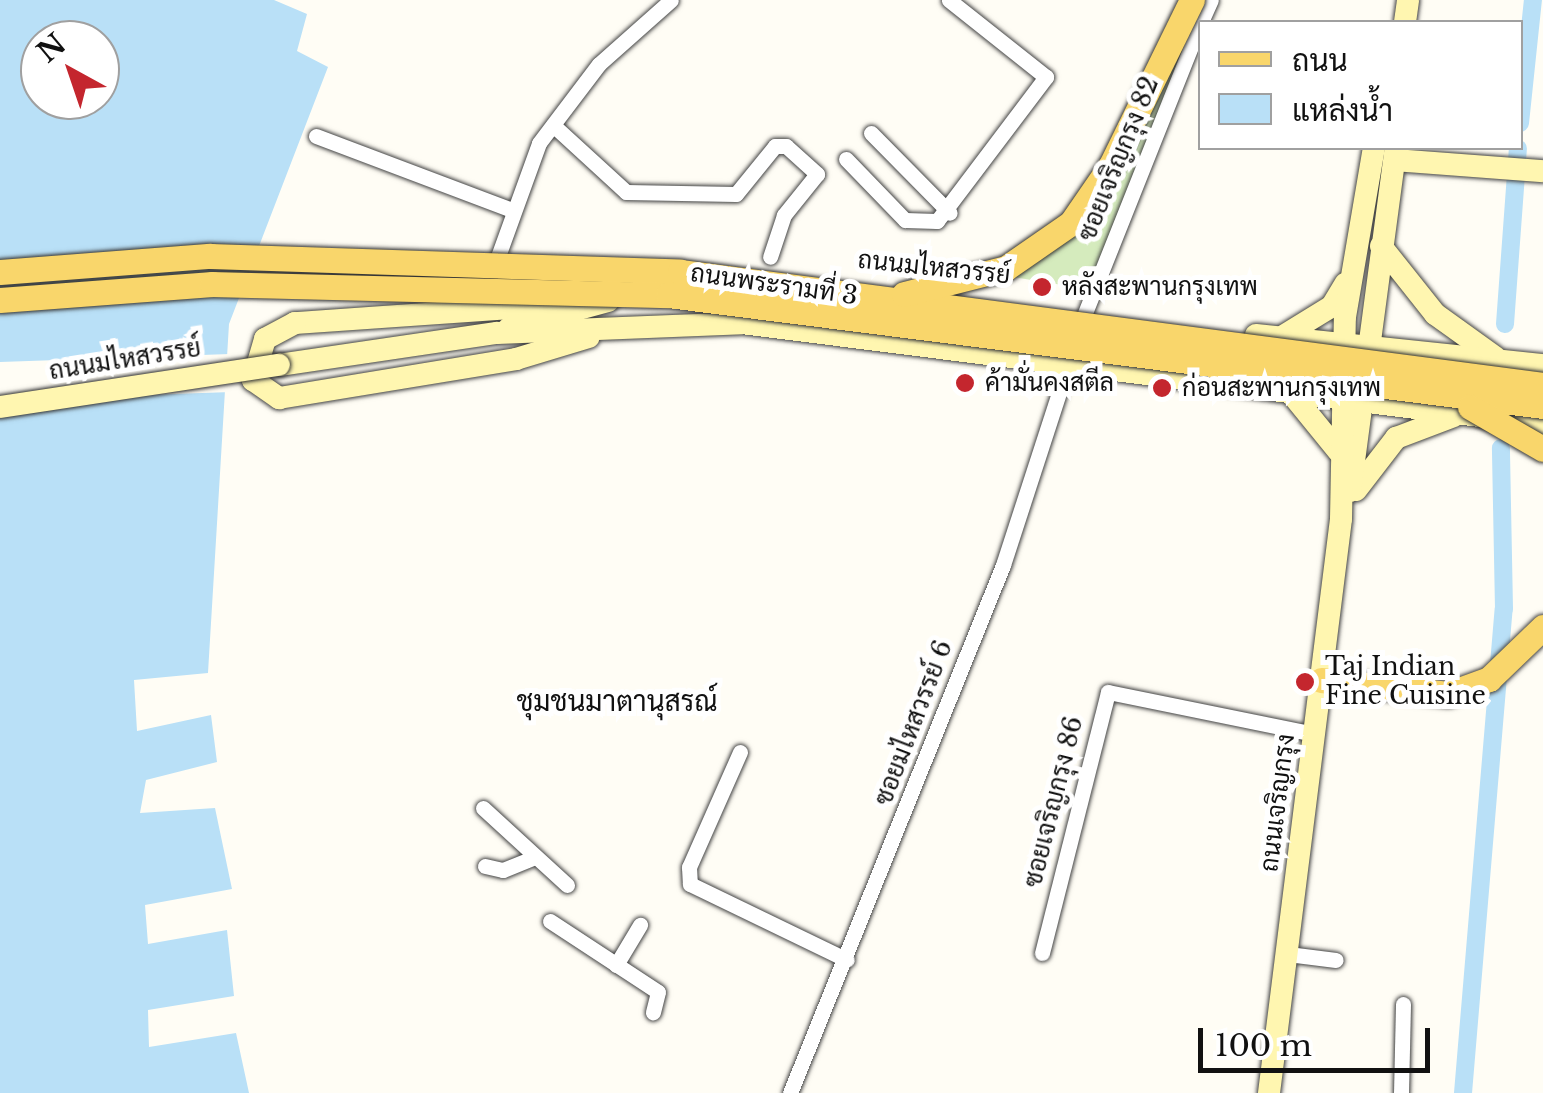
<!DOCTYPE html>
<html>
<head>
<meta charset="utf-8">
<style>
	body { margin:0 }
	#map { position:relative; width:1543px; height:1093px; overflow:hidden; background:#fffdf5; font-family:"Libre Baskerville",Sarabun,serif }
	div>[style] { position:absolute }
	.green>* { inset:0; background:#d5ebbd }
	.water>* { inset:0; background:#b9e0f7 }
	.pier>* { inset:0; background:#fffdf5; transform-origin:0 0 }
	.canal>* { height:18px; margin:-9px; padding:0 9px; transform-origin:9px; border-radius:9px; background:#b9e0f7 }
	.roads { filter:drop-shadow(0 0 2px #444) drop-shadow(0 0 2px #444) }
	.street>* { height:15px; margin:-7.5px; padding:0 7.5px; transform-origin:7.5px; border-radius:7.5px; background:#fff }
	.secondary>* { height:22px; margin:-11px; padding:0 11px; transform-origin:11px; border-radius:11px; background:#fff6b0 }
	.primary>* { height:25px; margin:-12.5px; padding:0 12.5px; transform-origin:12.5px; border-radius:12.5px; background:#f9d66b }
	.bridges { filter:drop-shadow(0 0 2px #333) drop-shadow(0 0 2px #333) }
	.secondary-bridge>* { height:22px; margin:-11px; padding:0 11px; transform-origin:11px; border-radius:11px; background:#fff6b0 }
	.primary-bridge>* { height:25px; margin:-12.5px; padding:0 12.5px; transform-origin:12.5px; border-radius:12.5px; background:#f9d66b }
	.dots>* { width:28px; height:28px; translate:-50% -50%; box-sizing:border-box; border:5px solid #fff; border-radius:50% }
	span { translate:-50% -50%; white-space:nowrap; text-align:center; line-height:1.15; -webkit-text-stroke:10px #fff; paint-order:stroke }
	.street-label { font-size:25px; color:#111 }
	.poi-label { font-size:25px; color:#111 }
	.left { translate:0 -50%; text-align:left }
	.neighbourhood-label { font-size:28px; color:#111 }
	.legend { position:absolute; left:1198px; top:20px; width:325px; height:130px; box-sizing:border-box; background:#fff; border:2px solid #a0a0a0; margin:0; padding:12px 18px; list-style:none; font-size:30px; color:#111 }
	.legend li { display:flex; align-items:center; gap:20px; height:50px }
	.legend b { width:50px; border:2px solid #a0a0a0 }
	.north { position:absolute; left:20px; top:20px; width:100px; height:100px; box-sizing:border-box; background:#fff; border:2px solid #a0a0a0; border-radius:50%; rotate:320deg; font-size:28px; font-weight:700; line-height:40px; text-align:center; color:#111 }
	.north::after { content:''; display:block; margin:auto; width:35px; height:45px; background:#c4262e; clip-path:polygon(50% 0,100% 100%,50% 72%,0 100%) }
	.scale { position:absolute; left:1198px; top:1028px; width:232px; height:45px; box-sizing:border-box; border:5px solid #111; border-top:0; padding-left:12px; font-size:30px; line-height:35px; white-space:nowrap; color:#111; -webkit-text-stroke:8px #fff; paint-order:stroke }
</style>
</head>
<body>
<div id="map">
	<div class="green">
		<div style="clip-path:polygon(1204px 0,1087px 289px,1013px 277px,1066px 222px)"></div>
	</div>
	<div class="water">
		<div style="clip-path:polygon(evenodd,0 0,274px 0,307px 14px,297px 51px,328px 67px,229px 324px,208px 673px,134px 680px,137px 731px,211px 715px,217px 762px,146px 780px,140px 813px,215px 808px,232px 889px,145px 905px,148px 944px,227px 930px,234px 996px,148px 1010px,149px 1047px,236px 1033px,249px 1093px,0 1093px,0 0,40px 40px,100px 40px,100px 100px,40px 100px,40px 40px)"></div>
	</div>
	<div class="pier">
		<div style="left:230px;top:354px;width:38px;height:232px;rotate:88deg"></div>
	</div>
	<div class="canal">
		<div style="left:1520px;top:123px;width:124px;rotate:-84deg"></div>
		<div style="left:1505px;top:324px;width:176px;rotate:-85.8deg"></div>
		<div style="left:1463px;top:1093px;width:486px;rotate:-85.2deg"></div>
		<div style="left:1504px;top:609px;width:161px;rotate:-91.1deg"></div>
	</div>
	<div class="roads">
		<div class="street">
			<div style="left:1201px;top:22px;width:24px;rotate:-66deg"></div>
			<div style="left:553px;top:125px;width:99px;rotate:42.5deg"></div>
			<div style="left:626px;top:192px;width:110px;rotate:1deg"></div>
			<div style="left:736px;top:194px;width:62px;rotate:-50.9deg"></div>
			<div style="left:775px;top:146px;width:11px"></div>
			<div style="left:786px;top:146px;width:42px;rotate:42.1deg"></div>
			<div style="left:817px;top:174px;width:53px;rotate:128.8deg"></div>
			<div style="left:784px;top:215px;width:44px;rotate:108.4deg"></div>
			<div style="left:871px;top:133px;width:112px;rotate:45.4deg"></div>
			<div style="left:316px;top:136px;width:206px;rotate:20.7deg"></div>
			<div style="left:846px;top:159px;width:85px;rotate:46deg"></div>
			<div style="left:905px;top:220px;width:32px;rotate:2deg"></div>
			<div style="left:937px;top:221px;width:181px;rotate:-52.9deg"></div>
			<div style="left:1046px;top:77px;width:124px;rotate:-141.6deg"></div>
			<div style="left:492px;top:273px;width:138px;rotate:-70.1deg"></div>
			<div style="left:539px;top:143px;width:99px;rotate:-52.8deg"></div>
			<div style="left:599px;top:64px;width:96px;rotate:-41.6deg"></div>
			<div style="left:1085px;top:313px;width:311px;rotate:-68.3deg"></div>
			<div style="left:740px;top:752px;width:126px;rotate:113.9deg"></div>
			<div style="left:689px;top:867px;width:17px;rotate:87deg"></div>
			<div style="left:690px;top:884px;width:174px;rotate:25.8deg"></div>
			<div style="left:483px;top:808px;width:114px;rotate:42.5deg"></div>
			<div style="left:485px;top:866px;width:18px;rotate:13deg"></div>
			<div style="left:503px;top:870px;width:35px;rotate:-22deg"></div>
			<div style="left:550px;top:921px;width:129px;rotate:33.3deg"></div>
			<div style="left:658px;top:992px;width:21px;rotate:104deg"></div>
			<div style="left:1042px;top:953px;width:269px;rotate:-75.8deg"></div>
			<div style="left:1108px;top:692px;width:210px;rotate:11.5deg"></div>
			<div style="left:1288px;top:954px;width:48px;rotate:7.1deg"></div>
			<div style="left:616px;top:965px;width:47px;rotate:-59deg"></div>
			<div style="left:790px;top:1093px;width:569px;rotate:-68.03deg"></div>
			<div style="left:1003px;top:565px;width:210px;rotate:-72deg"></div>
			<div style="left:1401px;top:1093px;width:89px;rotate:-88.7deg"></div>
		</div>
		<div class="secondary">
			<div style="left:1405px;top:22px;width:22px;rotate:-82deg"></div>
			<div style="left:1395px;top:160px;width:148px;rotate:4.3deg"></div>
			<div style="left:1381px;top:246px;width:87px;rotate:51.5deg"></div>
			<div style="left:1435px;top:314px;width:74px;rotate:35.6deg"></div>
			<div style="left:554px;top:305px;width:260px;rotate:176deg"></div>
			<div style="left:295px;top:323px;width:34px;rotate:152deg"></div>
			<div style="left:265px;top:339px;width:43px;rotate:106.3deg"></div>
			<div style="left:253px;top:380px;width:32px;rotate:35deg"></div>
			<div style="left:279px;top:398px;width:240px;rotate:-9.3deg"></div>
			<div style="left:516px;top:359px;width:76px;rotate:-16.8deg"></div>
			<div style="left:509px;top:328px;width:103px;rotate:-15.3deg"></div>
			<div style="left:1256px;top:335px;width:289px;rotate:6deg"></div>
			<div style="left:1280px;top:338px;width:61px;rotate:-31.6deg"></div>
			<div style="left:1332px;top:306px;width:26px;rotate:-59deg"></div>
			<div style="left:279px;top:365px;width:220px;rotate:-8.4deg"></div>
			<div style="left:497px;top:333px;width:245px;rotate:-2.3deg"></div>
			<div style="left:742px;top:323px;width:807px;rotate:7.19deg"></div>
			<div style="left:1287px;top:388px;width:82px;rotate:50.9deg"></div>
			<div style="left:1356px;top:490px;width:66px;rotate:-52.4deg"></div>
			<div style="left:1396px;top:438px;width:62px;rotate:-20.8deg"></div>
			<div style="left:1350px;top:491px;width:346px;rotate:-82.4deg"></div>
			<div style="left:1269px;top:1093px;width:578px;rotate:-82.85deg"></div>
			<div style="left:1341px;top:519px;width:202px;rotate:-88.9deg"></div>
			<div style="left:1345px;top:317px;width:171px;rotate:-80.3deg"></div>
		</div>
		<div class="primary">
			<div style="left:1321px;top:680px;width:128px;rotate:6.3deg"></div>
			<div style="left:1448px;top:694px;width:44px;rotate:-20.1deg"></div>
			<div style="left:1489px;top:679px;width:75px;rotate:-43.9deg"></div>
		</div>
	</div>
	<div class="bridges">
		<div class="secondary-bridge">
			<div style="left:0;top:407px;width:282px;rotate:-8.6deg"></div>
		</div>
		<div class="primary-bridge">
			<div style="left:0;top:272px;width:211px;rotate:-4.4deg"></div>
			<div style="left:210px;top:256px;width:470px;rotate:1.9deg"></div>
			<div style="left:680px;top:272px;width:870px;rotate:7.46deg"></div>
			<div style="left:904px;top:294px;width:105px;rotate:-14.3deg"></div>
			<div style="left:1006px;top:268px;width:79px;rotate:-34.7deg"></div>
			<div style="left:1071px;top:223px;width:70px;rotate:-55.4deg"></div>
			<div style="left:1111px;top:165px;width:184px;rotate:-63.9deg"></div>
			<div style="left:0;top:300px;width:213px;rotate:-4.3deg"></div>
			<div style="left:212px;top:284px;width:456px;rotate:1.4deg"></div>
			<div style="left:668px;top:295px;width:882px;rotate:7.23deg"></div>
			<div style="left:1470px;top:407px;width:84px;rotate:29.9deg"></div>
		</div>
	</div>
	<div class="dots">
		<div style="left:1042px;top:287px;background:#c4262e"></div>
		<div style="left:965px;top:383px;background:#c4262e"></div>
		<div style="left:1162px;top:388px;background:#c4262e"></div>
		<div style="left:1305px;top:682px;background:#c4262e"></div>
	</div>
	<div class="street-label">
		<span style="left:1119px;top:159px;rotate:-68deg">ซอยเจริญกรุง 82</span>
		<span style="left:934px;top:268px;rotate:6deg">ถนนมไหสวรรย์</span>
		<span style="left:774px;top:285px;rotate:8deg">ถนนพระรามที่ 3</span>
		<span style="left:125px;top:360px;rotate:-9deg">ถนนมไหสวรรย์</span>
		<span style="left:914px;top:723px;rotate:-69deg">ซอยมไหสวรรย์ 6</span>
		<span style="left:1054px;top:802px;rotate:-76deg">ซอยเจริญกรุง 86</span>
		<span style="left:1278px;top:803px;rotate:-83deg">ถนนเจริญกรุง</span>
	</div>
	<div class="poi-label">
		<span class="left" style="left:1062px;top:287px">หลังสะพานกรุงเทพ</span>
		<span class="left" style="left:985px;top:383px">ค้ามั่นคงสตีล</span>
		<span class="left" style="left:1182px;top:388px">ก่อนสะพานกรุงเทพ</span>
		<span class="left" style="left:1325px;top:682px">Taj Indian<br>Fine Cuisine</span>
	</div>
	<div class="neighbourhood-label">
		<span style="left:617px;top:702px">ชุมชนมาตานุสรณ์</span>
	</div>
	<ul class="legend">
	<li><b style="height:12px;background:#f9d66b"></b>ถนน</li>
	<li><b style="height:28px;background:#b9e0f7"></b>แหล่งน้ำ</li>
	</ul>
	<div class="north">N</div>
	<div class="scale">100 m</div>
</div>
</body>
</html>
